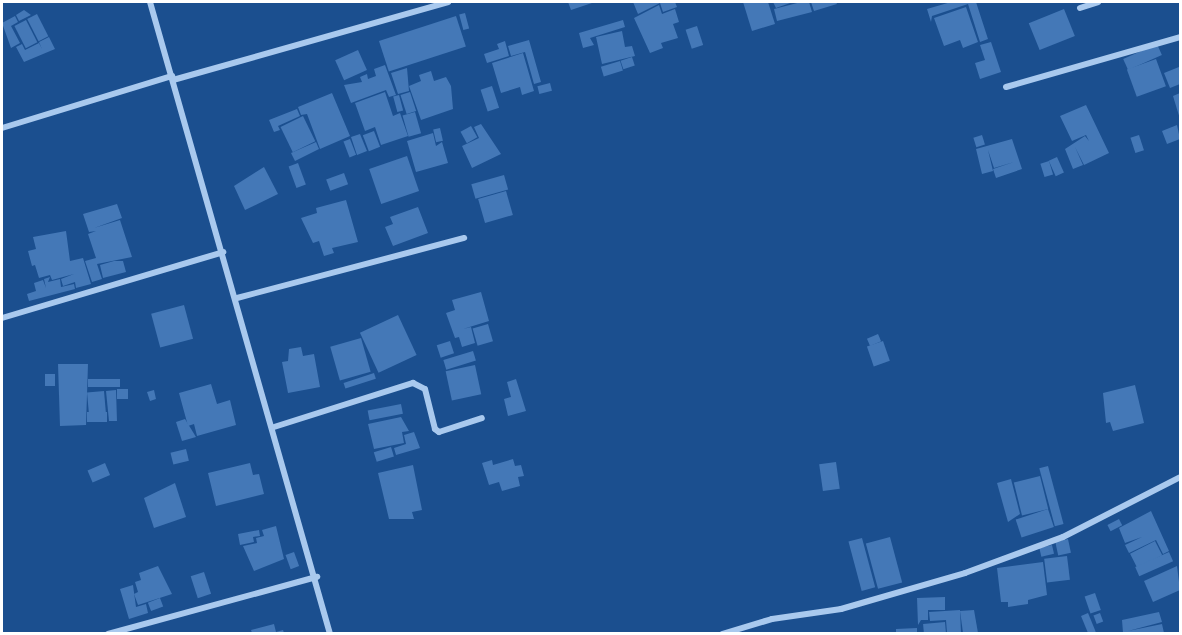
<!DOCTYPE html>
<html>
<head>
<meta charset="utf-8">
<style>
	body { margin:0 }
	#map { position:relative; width:1182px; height:635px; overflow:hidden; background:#1b4f8f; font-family:Barlow,sans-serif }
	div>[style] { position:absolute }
	.building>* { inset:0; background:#4478b7; transform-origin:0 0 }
	.street>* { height:6px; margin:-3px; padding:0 3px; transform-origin:3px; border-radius:3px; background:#a9c9ee }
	span { translate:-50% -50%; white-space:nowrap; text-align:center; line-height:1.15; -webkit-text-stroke:5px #1b4f8f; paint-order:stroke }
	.frame { position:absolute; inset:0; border:3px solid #fff; pointer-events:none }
</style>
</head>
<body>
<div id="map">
	<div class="building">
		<div style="clip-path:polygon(568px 2px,595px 2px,571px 10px)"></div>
		<div style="clip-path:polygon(633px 2px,675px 2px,677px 7px,663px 12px,660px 3px,638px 14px)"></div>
		<div style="clip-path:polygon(743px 2px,768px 2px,775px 24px,752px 31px)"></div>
		<div style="clip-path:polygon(773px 2px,793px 2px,776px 8px)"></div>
		<div style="clip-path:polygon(801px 2px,809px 2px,812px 12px,777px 21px,774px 9px)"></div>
		<div style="clip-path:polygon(811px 2px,836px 2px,837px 4px,814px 11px)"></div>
		<div style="clip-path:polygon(951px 2px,976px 2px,988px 39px,980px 42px,968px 4px,932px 16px,931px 22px,927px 9px)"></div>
		<div style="clip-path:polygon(659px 5px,662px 14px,675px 9px,679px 22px,673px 24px,678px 38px,661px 43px,663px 48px,650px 53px,634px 18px)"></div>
		<div style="clip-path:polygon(966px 7px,978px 42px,963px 48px,960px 40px,944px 46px,934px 18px)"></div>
		<div style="left:1064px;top:9px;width:29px;height:38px;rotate:68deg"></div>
		<div style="clip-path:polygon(24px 10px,31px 15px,19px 21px,16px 15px)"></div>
		<div style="left:465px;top:13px;width:16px;height:6px;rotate:75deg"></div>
		<div style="left:37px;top:14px;width:25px;height:11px;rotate:63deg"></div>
		<div style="clip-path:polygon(15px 16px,18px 22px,11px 26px,20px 43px,11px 48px,2px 23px)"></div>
		<div style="left:456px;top:16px;width:32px;height:81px;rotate:72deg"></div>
		<div style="left:26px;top:20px;width:25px;height:13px;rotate:63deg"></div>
		<div style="clip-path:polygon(623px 20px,625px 27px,590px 38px,594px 45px,583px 48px,579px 33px)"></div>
		<div style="left:697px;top:26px;width:20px;height:12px;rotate:72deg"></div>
		<div style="clip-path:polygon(622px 31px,625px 47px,632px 46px,635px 56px,602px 64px,596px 37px)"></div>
		<div style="clip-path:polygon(49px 37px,55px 49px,24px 62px,16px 47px,22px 44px,25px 50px,39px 43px,42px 49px,39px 42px)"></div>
		<div style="clip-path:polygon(529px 40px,541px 82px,534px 84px,525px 52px,511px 56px,508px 46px)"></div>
		<div style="clip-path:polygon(505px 41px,509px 56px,487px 63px,484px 54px,499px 49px,497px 44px)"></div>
		<div style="clip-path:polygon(991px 42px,1001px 72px,980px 79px,975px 63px,985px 60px,980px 45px)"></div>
		<div style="left:1157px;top:44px;width:12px;height:37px;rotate:66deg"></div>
		<div style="left:358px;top:50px;width:22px;height:25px;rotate:66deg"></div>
		<div style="clip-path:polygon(523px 53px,534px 91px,522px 95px,520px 87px,501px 93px,492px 63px)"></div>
		<div style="left:632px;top:57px;width:9px;height:12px;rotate:72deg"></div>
		<div style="left:1156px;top:59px;width:29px;height:31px;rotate:70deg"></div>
		<div style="left:620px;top:61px;width:10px;height:20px;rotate:73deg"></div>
		<div style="clip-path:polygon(385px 65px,396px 95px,389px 97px,386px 90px,351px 103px,344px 85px,362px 82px,360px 77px,367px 74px,368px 79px,376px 76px,374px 69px)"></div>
		<div style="clip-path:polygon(1179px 67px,1180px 84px,1170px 88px,1164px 73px)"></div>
		<div style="clip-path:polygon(407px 68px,409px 91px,398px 94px,391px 73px)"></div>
		<div style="clip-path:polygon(431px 71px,434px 81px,446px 77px,451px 86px,453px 109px,421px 120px,409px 86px,421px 81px,419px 75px)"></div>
		<div style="left:550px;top:83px;width:8px;height:13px;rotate:76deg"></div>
		<div style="left:492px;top:86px;width:23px;height:12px;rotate:72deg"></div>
		<div style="clip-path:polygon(385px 92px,393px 116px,400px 113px,408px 136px,381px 145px,375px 127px,365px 131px,355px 103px)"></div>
		<div style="left:410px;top:92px;width:20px;height:10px;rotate:72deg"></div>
		<div style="clip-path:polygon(332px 93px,350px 136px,320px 149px,307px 114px,301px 115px,298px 107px)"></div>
		<div style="clip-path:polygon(1180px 93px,1180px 119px,1173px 96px)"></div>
		<div style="left:399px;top:95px;width:16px;height:6px;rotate:75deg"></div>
		<div style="clip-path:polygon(1086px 105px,1109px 153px,1084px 165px,1075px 147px,1083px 165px,1073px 169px,1065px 149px,1085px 136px,1089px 141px,1086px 135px,1072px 141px,1060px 116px)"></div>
		<div style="clip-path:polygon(297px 109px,300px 116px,278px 126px,280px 130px,274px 132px,269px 120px)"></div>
		<div style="left:415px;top:112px;width:22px;height:13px;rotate:74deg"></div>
		<div style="left:303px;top:116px;width:28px;height:25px;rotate:64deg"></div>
		<div style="clip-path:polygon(481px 124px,501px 154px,472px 168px,462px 146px,479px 138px,474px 127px)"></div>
		<div style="clip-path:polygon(1177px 125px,1180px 139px,1167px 144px,1162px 131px)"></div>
		<div style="left:471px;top:126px;width:13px;height:12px;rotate:61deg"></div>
		<div style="left:440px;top:128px;width:13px;height:7px;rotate:77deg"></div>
		<div style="left:374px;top:131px;width:17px;height:12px;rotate:69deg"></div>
		<div style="clip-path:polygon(433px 133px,436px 146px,442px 142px,448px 163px,416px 172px,407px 141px)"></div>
		<div style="clip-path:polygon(360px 134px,367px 151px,357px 155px,351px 137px)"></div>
		<div style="left:982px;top:135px;width:10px;height:9px;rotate:73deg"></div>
		<div style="left:1139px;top:135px;width:16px;height:9px;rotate:72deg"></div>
		<div style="left:350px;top:139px;width:17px;height:7px;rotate:69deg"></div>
		<div style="clip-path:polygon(1012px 139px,1022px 169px,996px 178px,993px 169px,1014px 162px,994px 168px,988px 150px,993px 171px,982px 174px,976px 149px)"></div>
		<div style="clip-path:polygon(316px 142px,319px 149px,295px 161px,291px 153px)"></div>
		<div style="left:407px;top:156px;width:37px;height:40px;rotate:71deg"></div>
		<div style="left:1057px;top:157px;width:17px;height:9px;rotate:66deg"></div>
		<div style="left:1049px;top:161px;width:14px;height:9px;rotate:73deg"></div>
		<div style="left:298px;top:163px;width:23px;height:10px;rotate:70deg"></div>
		<div style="clip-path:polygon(264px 167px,278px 194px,245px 210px,234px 186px)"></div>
		<div style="left:344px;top:173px;width:12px;height:19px;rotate:70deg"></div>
		<div style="left:504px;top:175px;width:15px;height:34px;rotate:74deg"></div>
		<div style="left:506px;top:191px;width:25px;height:29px;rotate:74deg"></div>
		<div style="clip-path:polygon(346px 200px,358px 242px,332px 248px,334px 253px,324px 256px,319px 241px,313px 243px,301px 218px,317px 213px,316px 208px)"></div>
		<div style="clip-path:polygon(117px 204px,122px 218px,94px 228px,120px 220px,132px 257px,97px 264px,102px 279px,92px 282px,85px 261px,96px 258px,88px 234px,96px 231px,89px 232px,83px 214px)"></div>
		<div style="clip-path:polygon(418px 207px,428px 233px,393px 246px,385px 227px,393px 224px,390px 217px)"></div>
		<div style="clip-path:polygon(66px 231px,70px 261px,83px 258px,91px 284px,76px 288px,75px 282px,63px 286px,61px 279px,74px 274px,52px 280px,50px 275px,39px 278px,35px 265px,32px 266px,28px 251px,36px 249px,33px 237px)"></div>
		<div style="clip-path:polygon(114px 261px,123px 261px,126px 272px,103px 278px,100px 265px)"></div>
		<div style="clip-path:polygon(50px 277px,48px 282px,60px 279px,61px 287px,74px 284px,75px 289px,29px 301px,27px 294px,36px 291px,34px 283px,43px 280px,46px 288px,44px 279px)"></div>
		<div style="clip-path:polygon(481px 292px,489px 321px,463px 329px,471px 327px,475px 343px,462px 347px,459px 337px,455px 338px,446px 313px,455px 310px,452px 300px)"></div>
		<div style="left:184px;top:305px;width:35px;height:34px;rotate:75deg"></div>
		<div style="left:398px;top:315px;width:44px;height:42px;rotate:65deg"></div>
		<div style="left:488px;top:324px;width:18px;height:16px;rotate:74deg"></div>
		<div style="left:878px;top:334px;width:8px;height:12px;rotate:67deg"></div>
		<div style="left:361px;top:338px;width:35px;height:32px;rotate:74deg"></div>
		<div style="left:450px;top:341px;width:13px;height:14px;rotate:72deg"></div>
		<div style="left:883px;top:341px;width:21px;height:17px;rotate:71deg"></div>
		<div style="clip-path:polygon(301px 347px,303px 356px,314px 354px,320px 387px,288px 393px,282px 362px,288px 361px,289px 349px)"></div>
		<div style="left:473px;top:351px;width:10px;height:31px;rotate:73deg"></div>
		<div style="clip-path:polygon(58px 364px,88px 364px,86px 425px,60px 426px)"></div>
		<div style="left:475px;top:365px;width:30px;height:30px;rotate:78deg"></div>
		<div style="left:374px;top:373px;width:6px;height:32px;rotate:72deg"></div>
		<div style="left:45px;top:374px;width:10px;height:12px"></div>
		<div style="left:120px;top:379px;width:8px;height:32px;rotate:90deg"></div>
		<div style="clip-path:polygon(516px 379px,526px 411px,508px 416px,504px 399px,511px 397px,507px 382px)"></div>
		<div style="clip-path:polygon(211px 384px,217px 404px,230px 400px,236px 425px,197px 436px,194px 424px,188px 426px,179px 393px)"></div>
		<div style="clip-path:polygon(1135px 385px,1144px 423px,1113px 431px,1110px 422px,1106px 423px,1103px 393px)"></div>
		<div style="left:117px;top:389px;width:11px;height:10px"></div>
		<div style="clip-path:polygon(116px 390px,117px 421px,109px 421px,106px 391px)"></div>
		<div style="clip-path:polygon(154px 390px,156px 399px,150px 401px,147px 392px)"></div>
		<div style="left:104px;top:391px;width:21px;height:17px;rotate:85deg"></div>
		<div style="left:401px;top:404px;width:10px;height:34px;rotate:79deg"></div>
		<div style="left:107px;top:412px;width:10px;height:20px;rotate:90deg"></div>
		<div style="clip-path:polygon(401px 417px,409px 431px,402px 432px,404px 443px,374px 449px,368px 424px)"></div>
		<div style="clip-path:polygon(185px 419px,196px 437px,182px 441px,176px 422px)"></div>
		<div style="clip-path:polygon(414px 432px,420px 448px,396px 455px,394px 448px,406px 444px,404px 435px)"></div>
		<div style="left:391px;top:447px;width:10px;height:18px;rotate:73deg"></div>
		<div style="left:186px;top:449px;width:12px;height:16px;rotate:76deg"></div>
		<div style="clip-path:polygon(513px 459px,515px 466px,521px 465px,524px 476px,518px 477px,520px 486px,502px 491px,499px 482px,489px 485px,482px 463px,492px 460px,493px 465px)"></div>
		<div style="left:836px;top:462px;width:27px;height:17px;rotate:82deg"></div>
		<div style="left:105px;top:463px;width:13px;height:19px;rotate:67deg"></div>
		<div style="clip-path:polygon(250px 463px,253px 475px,259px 474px,264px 494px,216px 506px,208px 473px)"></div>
		<div style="clip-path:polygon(413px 465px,422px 510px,412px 512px,414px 519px,389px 519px,378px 473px)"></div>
		<div style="left:1048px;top:466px;width:60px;height:9px;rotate:75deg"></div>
		<div style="left:1040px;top:476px;width:34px;height:27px;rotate:76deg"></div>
		<div style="clip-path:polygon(1011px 479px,1020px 514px,1008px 522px,997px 483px)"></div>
		<div style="clip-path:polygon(175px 483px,186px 517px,154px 528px,144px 498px)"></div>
		<div style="left:1048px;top:509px;width:19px;height:34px;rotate:72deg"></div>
		<div style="clip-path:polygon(1151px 511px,1169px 551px,1163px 554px,1156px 540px,1129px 553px,1125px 545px,1142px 537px,1125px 543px,1119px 528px)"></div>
		<div style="left:1119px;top:519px;width:7px;height:13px;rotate:63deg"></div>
		<div style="clip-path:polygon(276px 526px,284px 559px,254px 571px,243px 546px,257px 543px,256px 538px,264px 536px,262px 530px)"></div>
		<div style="clip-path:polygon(259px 530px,260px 536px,253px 537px,254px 542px,240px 545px,238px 534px)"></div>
		<div style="left:890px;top:537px;width:47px;height:25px;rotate:75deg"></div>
		<div style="left:862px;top:538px;width:51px;height:14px;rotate:75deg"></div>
		<div style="left:1068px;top:539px;width:14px;height:13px;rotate:78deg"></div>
		<div style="left:1155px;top:541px;width:16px;height:28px;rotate:63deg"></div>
		<div style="left:1052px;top:545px;width:9px;height:13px;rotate:77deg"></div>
		<div style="left:294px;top:552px;width:15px;height:9px;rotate:70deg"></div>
		<div style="left:1169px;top:552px;width:10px;height:37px;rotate:66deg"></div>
		<div style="left:1067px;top:556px;width:24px;height:23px;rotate:83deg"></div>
		<div style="clip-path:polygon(1043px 562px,1047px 595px,1028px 600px,1028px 604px,1008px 607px,1008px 602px,1001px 602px,997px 568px)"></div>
		<div style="clip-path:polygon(158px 566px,172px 594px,138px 605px,134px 594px,138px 592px,135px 582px,141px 580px,139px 573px)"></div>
		<div style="clip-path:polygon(1177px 566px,1180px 590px,1153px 602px,1144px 581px)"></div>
		<div style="left:204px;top:572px;width:23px;height:14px;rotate:72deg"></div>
		<div style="clip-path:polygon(133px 585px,136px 607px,146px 604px,148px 613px,129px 619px,120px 589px)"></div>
		<div style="left:1095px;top:593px;width:18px;height:11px;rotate:71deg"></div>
		<div style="clip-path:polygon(945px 597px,945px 610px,928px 610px,928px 620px,921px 620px,918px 625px,917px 598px)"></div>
		<div style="left:160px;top:598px;width:9px;height:13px;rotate:69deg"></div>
		<div style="clip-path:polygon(960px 610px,961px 633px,947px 633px,946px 620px,930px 621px,929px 612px)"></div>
		<div style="clip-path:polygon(974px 610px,978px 633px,963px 633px,960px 611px)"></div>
		<div style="clip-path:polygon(1159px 612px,1162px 622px,1128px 631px,1162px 624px,1164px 633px,1123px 633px,1122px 620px)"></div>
		<div style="clip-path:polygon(1088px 613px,1095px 630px,1096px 633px,1088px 633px,1081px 616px)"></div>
		<div style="left:1100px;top:613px;width:9px;height:7px;rotate:69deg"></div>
		<div style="left:945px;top:622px;width:11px;height:22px;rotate:85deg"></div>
		<div style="clip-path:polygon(274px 624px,276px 632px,283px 630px,284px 633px,252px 633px,251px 630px)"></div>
		<div style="clip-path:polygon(917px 628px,917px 633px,896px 633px,896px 629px)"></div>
	</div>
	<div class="street">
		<div style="left:150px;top:2px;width:657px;rotate:74.1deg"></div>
		<div style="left:1080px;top:8px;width:19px;rotate:-18deg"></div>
		<div style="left:173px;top:80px;width:286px;rotate:-15.8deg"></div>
		<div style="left:1006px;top:87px;width:181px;rotate:-16deg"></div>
		<div style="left:2px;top:128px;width:178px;rotate:-17deg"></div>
		<div style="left:237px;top:298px;width:235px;rotate:-14.8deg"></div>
		<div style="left:2px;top:318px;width:231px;rotate:-16.6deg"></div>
		<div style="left:274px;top:427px;width:146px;rotate:-17.6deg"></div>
		<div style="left:413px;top:383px;width:13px;rotate:27deg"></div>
		<div style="left:425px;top:389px;width:41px;rotate:76deg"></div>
		<div style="left:435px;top:429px;width:5px;rotate:37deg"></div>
		<div style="left:439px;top:432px;width:45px;rotate:-18deg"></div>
		<div style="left:108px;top:634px;width:217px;rotate:-15.3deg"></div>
		<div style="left:722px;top:634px;width:52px;rotate:-16.7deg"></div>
		<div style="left:772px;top:619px;width:70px;rotate:-8.2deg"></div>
		<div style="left:841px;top:609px;width:129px;rotate:-16.2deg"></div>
		<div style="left:965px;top:573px;width:104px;rotate:-20.2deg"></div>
		<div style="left:1063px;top:537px;width:131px;rotate:-27.1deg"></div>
	</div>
	<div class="frame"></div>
</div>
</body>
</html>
